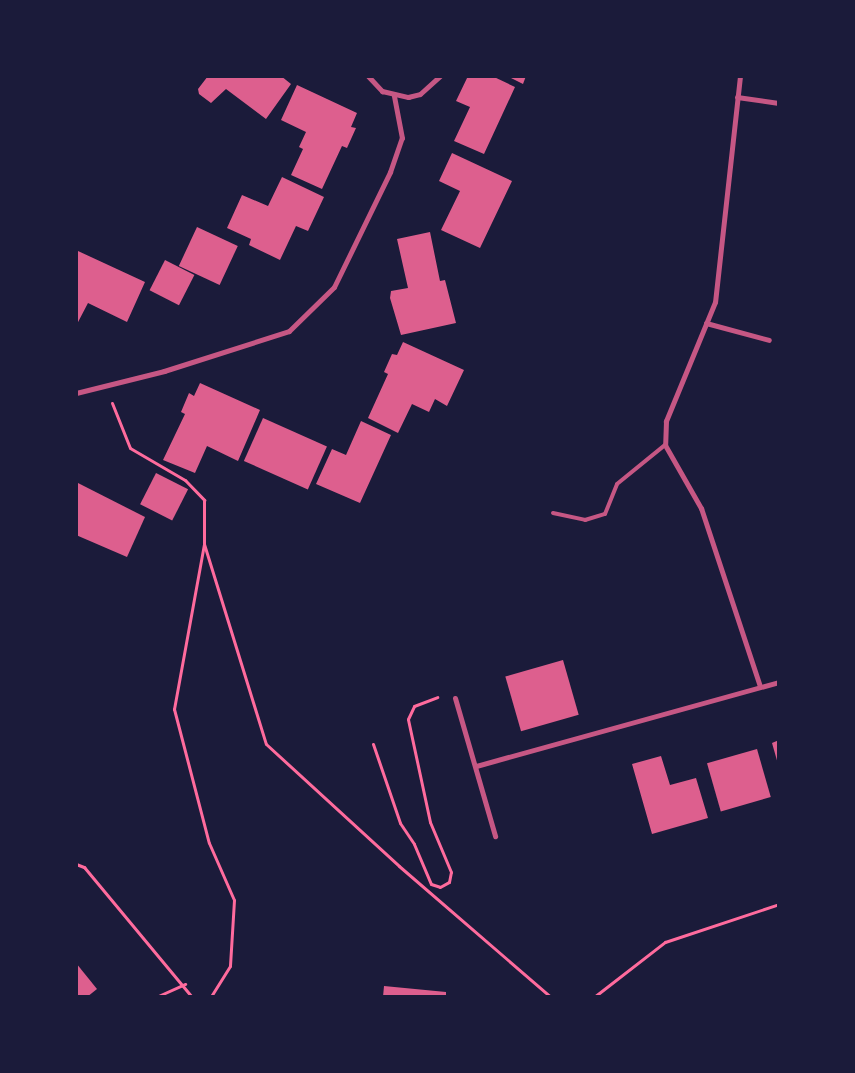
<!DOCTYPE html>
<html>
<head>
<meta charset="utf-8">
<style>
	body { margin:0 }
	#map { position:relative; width:855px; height:1073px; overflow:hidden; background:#1b1b3a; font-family:Inter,sans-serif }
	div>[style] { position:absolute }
	.building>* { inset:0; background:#dd5f8e; transform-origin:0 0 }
	.path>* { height:3px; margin:-1.5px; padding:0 1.5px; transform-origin:1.5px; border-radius:1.5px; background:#ff6b9d }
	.service>* { height:4px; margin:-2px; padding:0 2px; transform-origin:2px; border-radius:2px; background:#c65784 }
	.minor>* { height:5px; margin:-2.5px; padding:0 2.5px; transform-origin:2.5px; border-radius:2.5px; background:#c65784 }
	span { translate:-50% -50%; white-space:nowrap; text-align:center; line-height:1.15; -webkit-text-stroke:4px #1b1b3a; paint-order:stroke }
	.frame { position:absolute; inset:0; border:78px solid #1b1b3a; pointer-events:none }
</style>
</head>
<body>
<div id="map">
	<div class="building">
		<div style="clip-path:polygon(208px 76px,281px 76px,291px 84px,266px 119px,226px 89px,211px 103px,199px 94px,198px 89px)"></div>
		<div style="clip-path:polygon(468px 76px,492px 76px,515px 87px,484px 154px,454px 141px,470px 107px,456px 101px)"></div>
		<div style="clip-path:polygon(507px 76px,526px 76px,523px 84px)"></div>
		<div style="clip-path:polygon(297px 85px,357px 113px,351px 127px,356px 128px,347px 148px,342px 146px,322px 189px,291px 175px,303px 149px,299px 147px,306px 132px,281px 120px)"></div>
		<div style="clip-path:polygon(452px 153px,512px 181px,480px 248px,441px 230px,460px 191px,439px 181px)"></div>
		<div style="clip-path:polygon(282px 177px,324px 197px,308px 231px,296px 226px,280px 260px,249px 245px,251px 239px,227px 228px,242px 195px,268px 206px)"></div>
		<div style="left:197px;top:227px;width:45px;height:43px;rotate:25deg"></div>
		<div style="clip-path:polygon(430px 232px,440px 281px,445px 280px,456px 323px,401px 335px,390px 298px,391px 291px,408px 288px,397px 239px)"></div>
		<div style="clip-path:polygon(78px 251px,145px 282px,127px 322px,88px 303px,76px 326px)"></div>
		<div style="left:165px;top:260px;width:33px;height:34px;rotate:27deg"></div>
		<div style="clip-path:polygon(403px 342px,464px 370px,447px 406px,435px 399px,429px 412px,412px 404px,398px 433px,368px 418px,388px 374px,384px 372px,392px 354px,397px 355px)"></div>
		<div style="clip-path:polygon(200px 383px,260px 410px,238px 461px,207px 446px,195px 473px,163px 460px,185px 414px,181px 412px,189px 393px,194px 396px)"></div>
		<div style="left:263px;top:418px;width:70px;height:47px;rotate:24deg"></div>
		<div style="clip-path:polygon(361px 421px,391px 435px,360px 503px,316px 484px,332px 449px,346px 455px)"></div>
		<div style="left:156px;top:473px;width:36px;height:35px;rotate:27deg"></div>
		<div style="clip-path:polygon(76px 482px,145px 517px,127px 557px,76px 535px)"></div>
		<div style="left:563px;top:660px;width:57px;height:60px;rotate:74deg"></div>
		<div style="clip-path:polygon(779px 740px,779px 764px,778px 764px,772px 743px)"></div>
		<div style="left:757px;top:749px;width:50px;height:52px;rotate:74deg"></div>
		<div style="clip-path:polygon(661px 756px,670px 785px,696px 778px,708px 818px,652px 834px,632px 764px)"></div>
		<div style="clip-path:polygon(76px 963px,97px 989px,87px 997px,76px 997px)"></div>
		<div style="clip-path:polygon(384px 986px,446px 992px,446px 997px,383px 997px)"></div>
	</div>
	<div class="path">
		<div style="left:112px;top:403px;width:48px;rotate:68.2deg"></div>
		<div style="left:130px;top:448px;width:64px;rotate:30.2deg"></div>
		<div style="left:185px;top:480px;width:28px;rotate:46deg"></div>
		<div style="left:204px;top:500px;width:44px;rotate:90deg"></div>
		<div style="left:204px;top:544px;width:168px;rotate:100.3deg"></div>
		<div style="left:174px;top:709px;width:138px;rotate:75.4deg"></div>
		<div style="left:209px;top:843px;width:62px;rotate:66.3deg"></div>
		<div style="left:234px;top:900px;width:66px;rotate:93.5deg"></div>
		<div style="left:230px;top:966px;width:36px;rotate:122deg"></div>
		<div style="left:204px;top:544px;width:209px;rotate:72.8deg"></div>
		<div style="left:266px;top:744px;width:180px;rotate:42.5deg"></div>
		<div style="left:399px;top:866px;width:201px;rotate:40.8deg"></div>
		<div style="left:373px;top:744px;width:83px;rotate:71.1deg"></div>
		<div style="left:400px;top:823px;width:25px;rotate:56deg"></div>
		<div style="left:414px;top:844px;width:43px;rotate:67deg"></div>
		<div style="left:431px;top:884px;width:9px;rotate:18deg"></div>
		<div style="left:440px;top:887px;width:10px;rotate:-29deg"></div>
		<div style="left:449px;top:882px;width:10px;rotate:-79deg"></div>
		<div style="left:451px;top:872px;width:54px;rotate:-112.8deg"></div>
		<div style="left:430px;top:822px;width:105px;rotate:-102.1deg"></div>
		<div style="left:408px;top:719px;width:14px;rotate:-65deg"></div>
		<div style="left:414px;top:706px;width:25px;rotate:-21deg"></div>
		<div style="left:76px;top:864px;width:9px;rotate:21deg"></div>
		<div style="left:84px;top:867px;width:169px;rotate:50.3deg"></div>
		<div style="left:156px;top:997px;width:32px;rotate:-24deg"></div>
		<div style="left:594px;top:997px;width:90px;rotate:-37.8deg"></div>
		<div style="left:665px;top:942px;width:120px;rotate:-18.4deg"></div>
	</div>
	<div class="service">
		<div style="left:553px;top:513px;width:33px;rotate:12deg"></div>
		<div style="left:585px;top:520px;width:21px;rotate:-17deg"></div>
		<div style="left:605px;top:514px;width:32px;rotate:-68deg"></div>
		<div style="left:617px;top:484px;width:62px;rotate:-39.1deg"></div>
	</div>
	<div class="minor">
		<div style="left:368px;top:76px;width:21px;rotate:47deg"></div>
		<div style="left:382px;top:91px;width:27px;rotate:13deg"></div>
		<div style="left:408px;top:97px;width:12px;rotate:-14deg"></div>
		<div style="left:420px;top:94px;width:27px;rotate:-42deg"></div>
		<div style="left:740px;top:76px;width:227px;rotate:96.3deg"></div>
		<div style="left:715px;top:302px;width:129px;rotate:112.4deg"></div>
		<div style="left:666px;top:421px;width:24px;rotate:92deg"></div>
		<div style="left:665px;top:445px;width:73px;rotate:60.3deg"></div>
		<div style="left:701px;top:508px;width:188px;rotate:71.7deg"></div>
		<div style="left:737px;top:97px;width:42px;rotate:8.1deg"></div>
		<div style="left:706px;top:323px;width:65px;rotate:15.1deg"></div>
		<div style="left:76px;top:393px;width:91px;rotate:-14deg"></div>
		<div style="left:164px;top:371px;width:131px;rotate:-17.7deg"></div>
		<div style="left:289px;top:331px;width:63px;rotate:-44.4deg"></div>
		<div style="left:334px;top:287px;width:128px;rotate:-64deg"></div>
		<div style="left:390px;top:172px;width:36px;rotate:-71deg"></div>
		<div style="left:402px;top:138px;width:43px;rotate:-100.8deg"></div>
		<div style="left:455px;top:698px;width:144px;rotate:73.8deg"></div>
		<div style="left:476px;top:766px;width:314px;rotate:-15.5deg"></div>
	</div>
	<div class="frame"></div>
</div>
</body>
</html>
